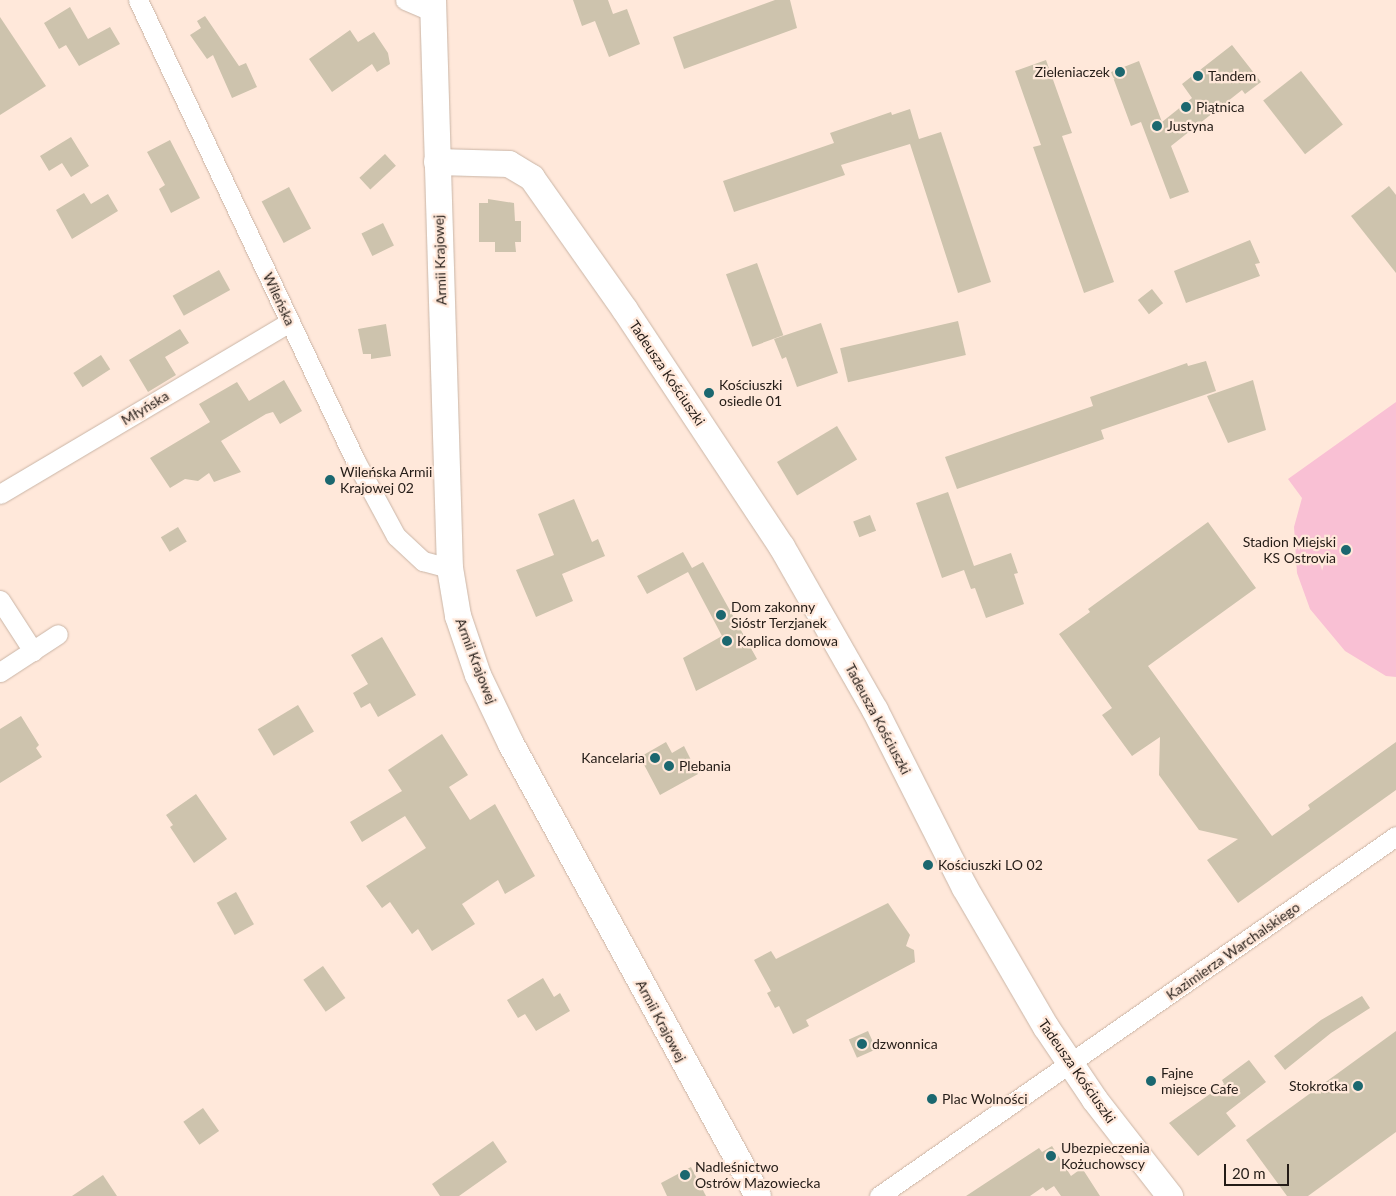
<!DOCTYPE html>
<html>
<head>
<meta charset="utf-8">
<style>
	body { margin:0 }
	#map { position:relative; width:1396px; height:1196px; overflow:hidden; background:#ffe8da; font-family:Lato,sans-serif }
	div>[style] { position:absolute }
	.green>* { inset:0; background:#f9c0d4 }
	.building>* { inset:0; background:#cdc3ad; transform-origin:0 0 }
	.roads { filter:drop-shadow(0 0 1px #cab5a6) drop-shadow(0 0 1px #cab5a6) }
	.street>* { height:19px; margin:-9.5px; padding:0 9.5px; transform-origin:9.5px; border-radius:9.5px; background:#fff }
	.secondary>* { height:26px; margin:-13px; padding:0 13px; transform-origin:13px; border-radius:13px; background:#fff }
	.dots>* { width:14px; height:14px; translate:-50% -50%; box-sizing:border-box; border:2px solid #ffe8da; border-radius:50% }
	span { translate:-50% -50%; white-space:nowrap; text-align:center; line-height:1.15; -webkit-text-stroke:4.5px #ffe8da; paint-order:stroke }
	.poi-label { font-size:14px; color:#241c17 }
	.right { translate:-100% -50%; text-align:right }
	.left { translate:0 -50%; text-align:left }
	.street-label { font-size:14px; color:#241c17 }
	.scale { position:absolute; left:1224px; top:1164px; width:65px; height:22px; box-sizing:border-box; border:2px solid #241c17; border-top:0; padding-left:6px; font-size:15px; line-height:18px; white-space:nowrap; color:#241c17; -webkit-text-stroke:4px #ffe8da; paint-order:stroke }
</style>
</head>
<body>
<div id="map">
	<div class="green">
		<div style="clip-path:polygon(1396px 402px,1396px 677px,1386px 676px,1345px 651px,1310px 609px,1297px 573px,1294px 527px,1302px 498px,1288px 479px)"></div>
	</div>
	<div class="building">
		<div style="clip-path:polygon(573px 0,608px 0,613px 14px,627px 9px,640px 44px,609px 57px,595px 21px,582px 26px)"></div>
		<div style="clip-path:polygon(775px 0,790px 0,797px 28px,684px 69px,673px 37px)"></div>
		<div style="clip-path:polygon(70px 7px,88px 39px,110px 27px,120px 44px,79px 66px,66px 45px,59px 49px,44px 23px)"></div>
		<div style="clip-path:polygon(205px 16px,239px 66px,246px 63px,257px 87px,232px 98px,213px 55px,207px 59px,190px 35px,201px 28px,197px 21px)"></div>
		<div style="clip-path:polygon(0 17px,46px 86px,0 115px)"></div>
		<div style="clip-path:polygon(350px 30px,358px 42px,374px 32px,388px 53px,390px 64px,377px 72px,372px 64px,332px 92px,309px 59px)"></div>
		<div style="clip-path:polygon(1232px 45px,1261px 82px,1245px 94px,1242px 90px,1171px 146px,1189px 192px,1170px 199px,1141px 122px,1131px 126px,1111px 72px,1139px 61px,1162px 122px,1192px 98px,1182px 84px)"></div>
		<div style="clip-path:polygon(1046px 60px,1072px 133px,1062px 136px,1114px 282px,1084px 293px,1033px 147px,1041px 145px,1015px 71px)"></div>
		<div style="left:1301px;top:71px;width:68px;height:48px;rotate:52deg"></div>
		<div style="clip-path:polygon(910px 109px,919px 139px,941px 132px,991px 282px,958px 293px,910px 144px,841px 165px,845px 175px,734px 212px,723px 181px,834px 143px,830px 133px,891px 112px,892px 115px)"></div>
		<div style="clip-path:polygon(71px 137px,89px 166px,71px 177px,62px 163px,49px 171px,40px 156px)"></div>
		<div style="clip-path:polygon(170px 140px,200px 198px,171px 213px,159px 189px,165px 185px,147px 152px)"></div>
		<div style="left:385px;top:154px;width:16px;height:35px;rotate:47deg"></div>
		<div style="clip-path:polygon(1389px 186px,1396px 195px,1396px 273px,1351px 216px)"></div>
		<div style="left:289px;top:187px;width:47px;height:31px;rotate:62deg"></div>
		<div style="clip-path:polygon(84px 193px,91px 204px,108px 194px,118px 211px,72px 239px,56px 210px)"></div>
		<div style="clip-path:polygon(488px 199px,514px 203px,515px 221px,521px 221px,521px 242px,515px 242px,516px 252px,495px 252px,495px 242px,479px 242px,479px 203px,488px 203px)"></div>
		<div style="left:383px;top:223px;width:25px;height:24px;rotate:64deg"></div>
		<div style="clip-path:polygon(1250px 240px,1260px 263px,1255px 264px,1260px 276px,1186px 303px,1174px 271px)"></div>
		<div style="left:757px;top:263px;width:77px;height:33px;rotate:70deg"></div>
		<div style="left:219px;top:270px;width:23px;height:53px;rotate:61deg"></div>
		<div style="left:1152px;top:289px;width:18px;height:18px;rotate:52deg"></div>
		<div style="left:958px;top:321px;width:35px;height:121px;rotate:77deg"></div>
		<div style="clip-path:polygon(821px 323px,838px 373px,797px 387px,786px 357px,782px 359px,774px 339px)"></div>
		<div style="clip-path:polygon(386px 324px,391px 356px,371px 359px,371px 354px,363px 354px,358px 329px)"></div>
		<div style="clip-path:polygon(180px 329px,189px 343px,165px 357px,176px 375px,148px 392px,129px 360px)"></div>
		<div style="left:101px;top:355px;width:17px;height:33px;rotate:57deg"></div>
		<div style="clip-path:polygon(1206px 361px,1216px 391px,1101px 430px,1104px 439px,957px 489px,945px 457px,1093px 406px,1090px 397px,1187px 363px,1188px 366px)"></div>
		<div style="clip-path:polygon(284px 380px,302px 411px,280px 424px,273px 412px,266px 414px,221px 441px,241px 472px,214px 482px,209px 473px,198px 481px,185px 479px,170px 488px,150px 458px,210px 422px,199px 404px,237px 382px,249px 401px)"></div>
		<div style="clip-path:polygon(1253px 380px,1266px 430px,1228px 443px,1207px 396px)"></div>
		<div style="left:837px;top:426px;width:39px;height:70px;rotate:59deg"></div>
		<div style="clip-path:polygon(948px 492px,974px 566px,1011px 553px,1018px 573px,1014px 574px,1024px 604px,986px 618px,975px 588px,971px 589px,964px 570px,942px 578px,916px 503px)"></div>
		<div style="clip-path:polygon(574px 499px,592px 542px,598px 539px,605px 556px,562px 574px,573px 601px,536px 617px,516px 570px,554px 555px,538px 514px)"></div>
		<div style="left:870px;top:515px;width:17px;height:18px;rotate:69deg"></div>
		<div style="clip-path:polygon(1208px 522px,1256px 588px,1148px 666px,1272px 836px,1310px 809px,1308px 805px,1396px 742px,1396px 790px,1238px 903px,1207px 860px,1238px 839px,1199px 830px,1159px 775px,1160px 737px,1132px 756px,1102px 715px,1112px 708px,1059px 634px,1090px 612px,1088px 609px)"></div>
		<div style="left:178px;top:527px;width:17px;height:20px;rotate:59deg"></div>
		<div style="clip-path:polygon(683px 552px,692px 568px,703px 562px,757px 659px,696px 691px,683px 658px,722px 636px,688px 572px,647px 594px,637px 576px)"></div>
		<div style="clip-path:polygon(382px 637px,416px 695px,378px 717px,370px 703px,361px 708px,353px 693px,368px 684px,351px 655px)"></div>
		<div style="left:298px;top:705px;width:31px;height:47px;rotate:59deg"></div>
		<div style="clip-path:polygon(21px 716px,39px 745px,36px 748px,42px 757px,0 783px,0 729px)"></div>
		<div style="clip-path:polygon(442px 734px,468px 775px,449px 787px,470px 820px,495px 804px,535px 876px,505px 894px,498px 880px,462px 904px,475px 924px,432px 951px,418px 929px,412px 934px,390px 902px,382px 908px,366px 886px,426px 848px,405px 816px,362px 842px,350px 822px,402px 791px,388px 770px)"></div>
		<div style="clip-path:polygon(666px 742px,672px 753px,684px 746px,698px 774px,660px 795px,640px 757px)"></div>
		<div style="clip-path:polygon(196px 794px,227px 839px,194px 863px,170px 827px,173px 825px,166px 815px)"></div>
		<div style="left:236px;top:892px;width:37px;height:22px;rotate:61deg"></div>
		<div style="clip-path:polygon(888px 903px,910px 935px,906px 946px,914px 950px,915px 962px,806px 1020px,809px 1026px,793px 1034px,779px 1006px,775px 1008px,767px 993px,771px 991px,754px 960px,771px 951px,776px 959px)"></div>
		<div style="left:323px;top:966px;width:39px;height:24px;rotate:55deg"></div>
		<div style="clip-path:polygon(543px 978px,554px 997px,560px 993px,570px 1011px,536px 1031px,525px 1014px,518px 1018px,507px 1000px)"></div>
		<div style="clip-path:polygon(1362px 996px,1370px 1008px,1331px 1033px,1285px 1070px,1274px 1056px,1321px 1020px)"></div>
		<div style="left:868px;top:1031px;width:20px;height:21px;rotate:66deg"></div>
		<div style="clip-path:polygon(1396px 1031px,1396px 1132px,1308px 1196px,1287px 1196px,1246px 1140px)"></div>
		<div style="clip-path:polygon(1249px 1060px,1266px 1082px,1226px 1113px,1236px 1126px,1198px 1156px,1169px 1123px,1224px 1084px,1222px 1080px)"></div>
		<div style="left:203px;top:1108px;width:28px;height:24px;rotate:55deg"></div>
		<div style="clip-path:polygon(493px 1141px,507px 1162px,459px 1196px,440px 1196px,432px 1184px)"></div>
		<div style="clip-path:polygon(1052px 1146px,1071px 1176px,1082px 1168px,1100px 1196px,1061px 1196px,1054px 1186px,1046px 1191px,1043px 1187px,1030px 1196px,966px 1196px,1039px 1148px,1042px 1152px)"></div>
		<div style="clip-path:polygon(691px 1167px,706px 1196px,667px 1196px,661px 1183px)"></div>
		<div style="clip-path:polygon(103px 1175px,117px 1196px,72px 1196px)"></div>
	</div>
	<div class="roads">
		<div class="street">
			<div style="left:138px;top:0;width:509px;rotate:64.74deg"></div>
			<div style="left:355px;top:460px;width:86px;rotate:61.7deg"></div>
			<div style="left:396px;top:536px;width:37px;rotate:43deg"></div>
			<div style="left:423px;top:561px;width:28px;rotate:15deg"></div>
			<div style="left:405px;top:0;width:30px;rotate:23deg"></div>
			<div style="left:0;top:494px;width:337px;rotate:-30.7deg"></div>
			<div style="left:0;top:600px;width:61px;rotate:57.1deg"></div>
			<div style="left:0;top:672px;width:69px;rotate:-33.2deg"></div>
			<div style="left:879px;top:1196px;width:630px;rotate:-34.85deg"></div>
		</div>
		<div class="secondary">
			<div style="left:433px;top:0;width:568px;rotate:88.29deg"></div>
			<div style="left:450px;top:568px;width:49px;rotate:80.5deg"></div>
			<div style="left:458px;top:616px;width:62px;rotate:71.3deg"></div>
			<div style="left:478px;top:675px;width:76px;rotate:64.4deg"></div>
			<div style="left:511px;top:744px;width:515px;rotate:61.35deg"></div>
			<div style="left:437px;top:162px;width:72px;rotate:1.6deg"></div>
			<div style="left:509px;top:164px;width:27px;rotate:31deg"></div>
			<div style="left:532px;top:178px;width:161px;rotate:54.8deg"></div>
			<div style="left:625px;top:310px;width:284px;rotate:56.5deg"></div>
			<div style="left:782px;top:547px;width:188px;rotate:60.3deg"></div>
			<div style="left:875px;top:710px;width:199px;rotate:63.2deg"></div>
			<div style="left:965px;top:888px;width:161px;rotate:59.8deg"></div>
			<div style="left:1046px;top:1027px;width:88px;rotate:56.1deg"></div>
			<div style="left:1095px;top:1100px;width:122px;rotate:52deg"></div>
		</div>
	</div>
	<div class="dots">
		<div style="left:1120px;top:72px;background:#1b676f"></div>
		<div style="left:1198px;top:76px;background:#1b676f"></div>
		<div style="left:1186px;top:107px;background:#1b676f"></div>
		<div style="left:1157px;top:126px;background:#1b676f"></div>
		<div style="left:709px;top:393px;background:#1b676f"></div>
		<div style="left:330px;top:480px;background:#1b676f"></div>
		<div style="left:1346px;top:550px;background:#1b676f"></div>
		<div style="left:721px;top:615px;background:#1b676f"></div>
		<div style="left:727px;top:641px;background:#1b676f"></div>
		<div style="left:655px;top:758px;background:#1b676f"></div>
		<div style="left:669px;top:766px;background:#1b676f"></div>
		<div style="left:928px;top:865px;background:#1b676f"></div>
		<div style="left:862px;top:1044px;background:#1b676f"></div>
		<div style="left:1151px;top:1081px;background:#1b676f"></div>
		<div style="left:1358px;top:1086px;background:#1b676f"></div>
		<div style="left:932px;top:1099px;background:#1b676f"></div>
		<div style="left:1051px;top:1156px;background:#1b676f"></div>
		<div style="left:685px;top:1175px;background:#1b676f"></div>
	</div>
	<div class="poi-label">
		<span class="right" style="left:1110px;top:72px">Zieleniaczek</span>
		<span class="left" style="left:1208px;top:76px">Tandem</span>
		<span class="left" style="left:1196px;top:107px">Piątnica</span>
		<span class="left" style="left:1167px;top:126px">Justyna</span>
		<span class="left" style="left:719px;top:393px">Kościuszki<br>osiedle 01</span>
		<span class="left" style="left:340px;top:480px">Wileńska Armii<br>Krajowej 02</span>
		<span class="right" style="left:1336px;top:550px">Stadion Miejski<br>KS Ostrovia</span>
		<span class="left" style="left:731px;top:615px">Dom zakonny<br>Sióstr Terzjanek</span>
		<span class="left" style="left:737px;top:641px">Kaplica domowa</span>
		<span class="right" style="left:645px;top:758px">Kancelaria</span>
		<span class="left" style="left:679px;top:766px">Plebania</span>
		<span class="left" style="left:938px;top:865px">Kościuszki LO 02</span>
		<span class="left" style="left:872px;top:1044px">dzwonnica</span>
		<span class="left" style="left:1161px;top:1081px">Fajne<br>miejsce Cafe</span>
		<span class="right" style="left:1348px;top:1086px">Stokrotka</span>
		<span class="left" style="left:942px;top:1099px">Plac Wolności</span>
		<span class="left" style="left:1061px;top:1156px">Ubezpieczenia<br>Kożuchowscy</span>
		<span class="left" style="left:695px;top:1175px">Nadleśnictwo<br>Ostrów Mazowiecka</span>
	</div>
	<div class="street-label">
		<span style="left:440px;top:260px;rotate:-92deg">Armii Krajowej</span>
		<span style="left:279px;top:299px;rotate:65deg">Wileńska</span>
		<span style="left:667px;top:373px;rotate:56deg">Tadeusza Kościuszki</span>
		<span style="left:145px;top:408px;rotate:-31deg">Młyńska</span>
		<span style="left:476px;top:661px;rotate:69deg">Armii Krajowej</span>
		<span style="left:878px;top:719px;rotate:62deg">Tadeusza Kościuszki</span>
		<span style="left:1233px;top:951px;rotate:-35deg">Kazimierza Warchalskiego</span>
		<span style="left:661px;top:1021px;rotate:62deg">Armii Krajowej</span>
		<span style="left:1077px;top:1071px;rotate:55deg">Tadeusza Kościuszki</span>
	</div>
	<div class="scale">20 m</div>
</div>
</body>
</html>
